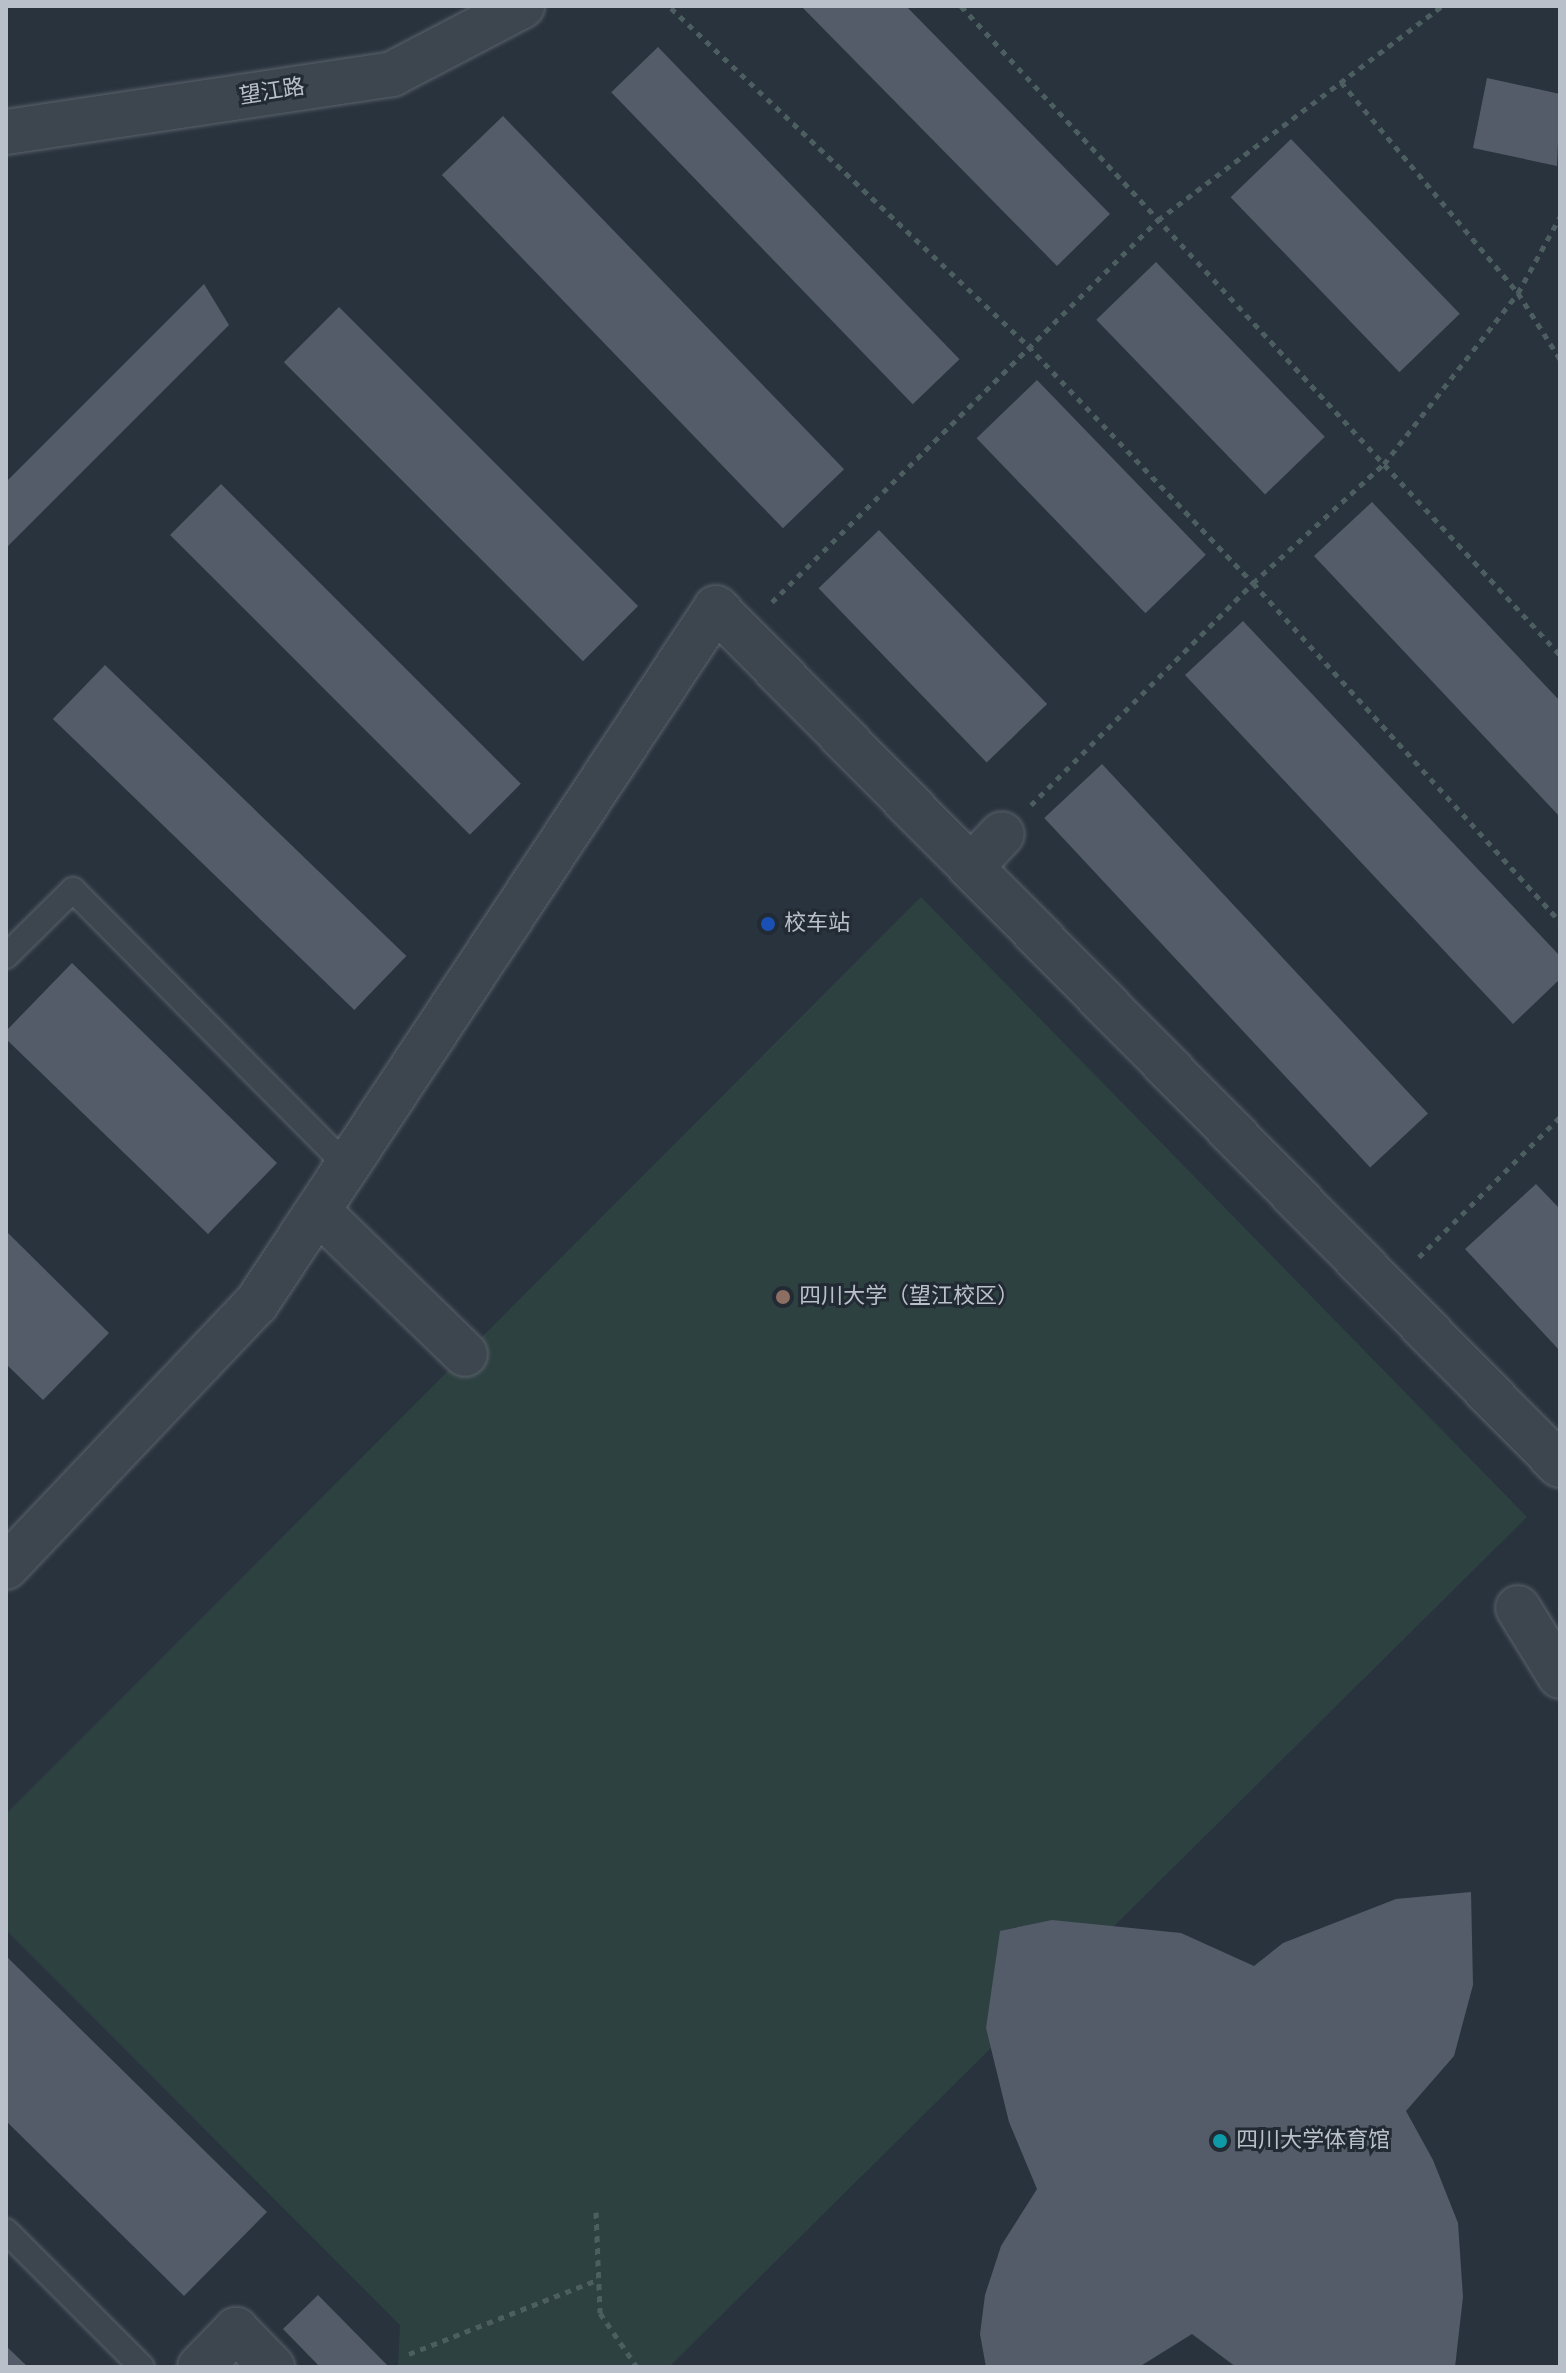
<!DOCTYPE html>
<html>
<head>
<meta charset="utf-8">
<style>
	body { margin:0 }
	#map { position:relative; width:1566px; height:2373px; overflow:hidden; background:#29333e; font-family:"Sofia Sans Condensed","Noto Sans SC",sans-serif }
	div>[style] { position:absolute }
	.green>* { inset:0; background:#2e4141 }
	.building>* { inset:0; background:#535c68; transform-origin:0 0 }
	.path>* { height:5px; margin-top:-2.5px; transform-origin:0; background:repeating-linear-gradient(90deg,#4d5e60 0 6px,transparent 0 12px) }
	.roads { filter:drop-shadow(0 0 2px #5b636c) drop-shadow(0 0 2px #5b636c) }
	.service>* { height:24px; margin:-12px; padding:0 12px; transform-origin:12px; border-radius:12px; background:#3d454e }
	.minor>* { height:44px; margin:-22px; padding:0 22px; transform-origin:22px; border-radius:22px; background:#3d454e }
	.tertiary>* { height:44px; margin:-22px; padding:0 22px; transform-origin:22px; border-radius:22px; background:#3d454e }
	.dots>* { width:22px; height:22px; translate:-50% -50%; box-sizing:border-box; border:4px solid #222a34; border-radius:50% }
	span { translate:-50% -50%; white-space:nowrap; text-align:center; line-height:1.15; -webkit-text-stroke:6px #222a34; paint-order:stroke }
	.street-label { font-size:22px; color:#bac0c9 }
	.poi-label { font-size:22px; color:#bac0c9 }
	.left { translate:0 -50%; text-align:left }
	.frame { position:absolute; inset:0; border:8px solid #bac0c9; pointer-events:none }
</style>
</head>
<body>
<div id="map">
	<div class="green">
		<div style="clip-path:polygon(921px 897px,1527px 1517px,669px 2367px,398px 2367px,400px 2325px,6px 1930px,6px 1814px)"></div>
	</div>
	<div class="building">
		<div style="clip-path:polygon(801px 6px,906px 6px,1110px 214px,1057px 266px)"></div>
		<div style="left:658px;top:47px;width:434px;height:65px;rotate:46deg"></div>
		<div style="clip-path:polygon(1487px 78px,1560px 94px,1557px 166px,1473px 148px)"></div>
		<div style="left:503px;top:116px;width:491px;height:85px;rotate:46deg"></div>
		<div style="left:1291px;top:139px;width:243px;height:84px;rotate:46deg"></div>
		<div style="left:1156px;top:262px;width:243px;height:83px;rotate:46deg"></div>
		<div style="clip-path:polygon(204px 284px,229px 325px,6px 548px,6px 482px)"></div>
		<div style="left:339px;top:307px;width:423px;height:78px;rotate:45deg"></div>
		<div style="left:1037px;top:380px;width:243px;height:84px;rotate:46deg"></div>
		<div style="left:221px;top:484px;width:424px;height:72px;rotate:45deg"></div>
		<div style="clip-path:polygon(1372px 502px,1560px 701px,1560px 817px,1314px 556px)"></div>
		<div style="left:879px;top:530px;width:242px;height:84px;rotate:46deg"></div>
		<div style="clip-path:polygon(1243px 621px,1560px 956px,1560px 979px,1513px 1024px,1185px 675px)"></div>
		<div style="left:105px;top:665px;width:419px;height:75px;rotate:44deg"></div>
		<div style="left:1102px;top:764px;width:478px;height:79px;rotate:47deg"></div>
		<div style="clip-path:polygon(72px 963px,277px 1163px,208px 1234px,6px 1039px,6px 1031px)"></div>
		<div style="clip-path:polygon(1536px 1184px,1560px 1209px,1560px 1351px,1465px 1249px)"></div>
		<div style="clip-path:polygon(6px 1231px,109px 1333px,43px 1400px,6px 1364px)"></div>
		<div style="clip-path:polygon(1471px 1892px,1473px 1985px,1454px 2056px,1406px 2111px,1433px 2160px,1458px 2223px,1463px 2297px,1455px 2367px,1236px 2367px,1192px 2334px,1139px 2367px,986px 2367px,980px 2334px,985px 2295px,1001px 2246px,1037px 2189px,1009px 2122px,986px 2028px,1000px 1931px,1052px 1920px,1181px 1933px,1254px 1966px,1283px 1943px,1396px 1899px)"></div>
		<div style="clip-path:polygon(6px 1956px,267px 2212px,184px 2296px,6px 2121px)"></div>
		<div style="clip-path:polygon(318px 2295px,389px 2367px,320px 2367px,283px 2329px)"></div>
		<div style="clip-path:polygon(6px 2346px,28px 2367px,6px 2367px)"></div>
	</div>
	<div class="path">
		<div style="left:961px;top:6px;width:883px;rotate:47.29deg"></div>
		<div style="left:671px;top:8px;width:492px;rotate:43.4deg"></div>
		<div style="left:1028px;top:346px;width:327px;rotate:46.5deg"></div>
		<div style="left:1253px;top:583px;width:457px;rotate:47.8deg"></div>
		<div style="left:1341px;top:82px;width:275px;rotate:50deg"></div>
		<div style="left:1518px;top:293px;width:78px;rotate:57.5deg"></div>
		<div style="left:772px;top:602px;width:543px;rotate:-44.7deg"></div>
		<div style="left:1158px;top:220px;width:356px;rotate:-37deg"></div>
		<div style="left:1031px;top:805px;width:314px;rotate:-45deg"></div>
		<div style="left:1253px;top:583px;width:177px;rotate:-42.3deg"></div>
		<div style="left:1384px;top:464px;width:217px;rotate:-51.9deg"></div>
		<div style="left:1518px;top:293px;width:87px;rotate:-61.1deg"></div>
		<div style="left:1419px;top:1257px;width:199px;rotate:-44.8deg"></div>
		<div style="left:596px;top:2212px;width:101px;rotate:87.7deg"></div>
		<div style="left:600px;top:2313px;width:65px;rotate:55.6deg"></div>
		<div style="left:409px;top:2354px;width:204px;rotate:-21.5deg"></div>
	</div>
	<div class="roads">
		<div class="service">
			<div style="left:6px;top:956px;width:94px;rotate:-44.6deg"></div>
			<div style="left:73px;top:890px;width:389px;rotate:45.2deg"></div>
			<div style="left:6px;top:2231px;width:192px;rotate:45deg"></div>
		</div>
		<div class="minor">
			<div style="left:971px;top:867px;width:45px;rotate:-46.8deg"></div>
			<div style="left:318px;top:1211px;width:205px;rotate:44.2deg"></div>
			<div style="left:6px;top:1567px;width:363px;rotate:-46.5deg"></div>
			<div style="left:256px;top:1304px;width:834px;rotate:-56.54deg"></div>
			<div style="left:716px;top:608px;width:1203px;rotate:45.44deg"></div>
			<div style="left:1518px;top:1608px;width:80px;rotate:58.3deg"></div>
			<div style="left:200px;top:2367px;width:52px;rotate:-45.8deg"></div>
			<div style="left:236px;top:2330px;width:52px;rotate:45.8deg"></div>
		</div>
		<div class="tertiary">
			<div style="left:6px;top:132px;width:390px;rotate:-8.5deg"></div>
			<div style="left:392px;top:74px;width:147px;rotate:-27.6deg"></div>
		</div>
	</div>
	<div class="dots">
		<div style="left:768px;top:924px;background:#1a4fb4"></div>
		<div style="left:783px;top:1297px;background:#8d6e63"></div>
		<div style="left:1220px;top:2141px;background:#0f9aa8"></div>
	</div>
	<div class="street-label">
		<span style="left:272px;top:92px;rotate:-9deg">望江路</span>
	</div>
	<div class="poi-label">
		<span class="left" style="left:784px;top:924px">校车站</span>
		<span class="left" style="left:799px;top:1297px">四川大学（望江校区）</span>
		<span class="left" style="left:1236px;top:2141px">四川大学体育馆</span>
	</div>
	<div class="frame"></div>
</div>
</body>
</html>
